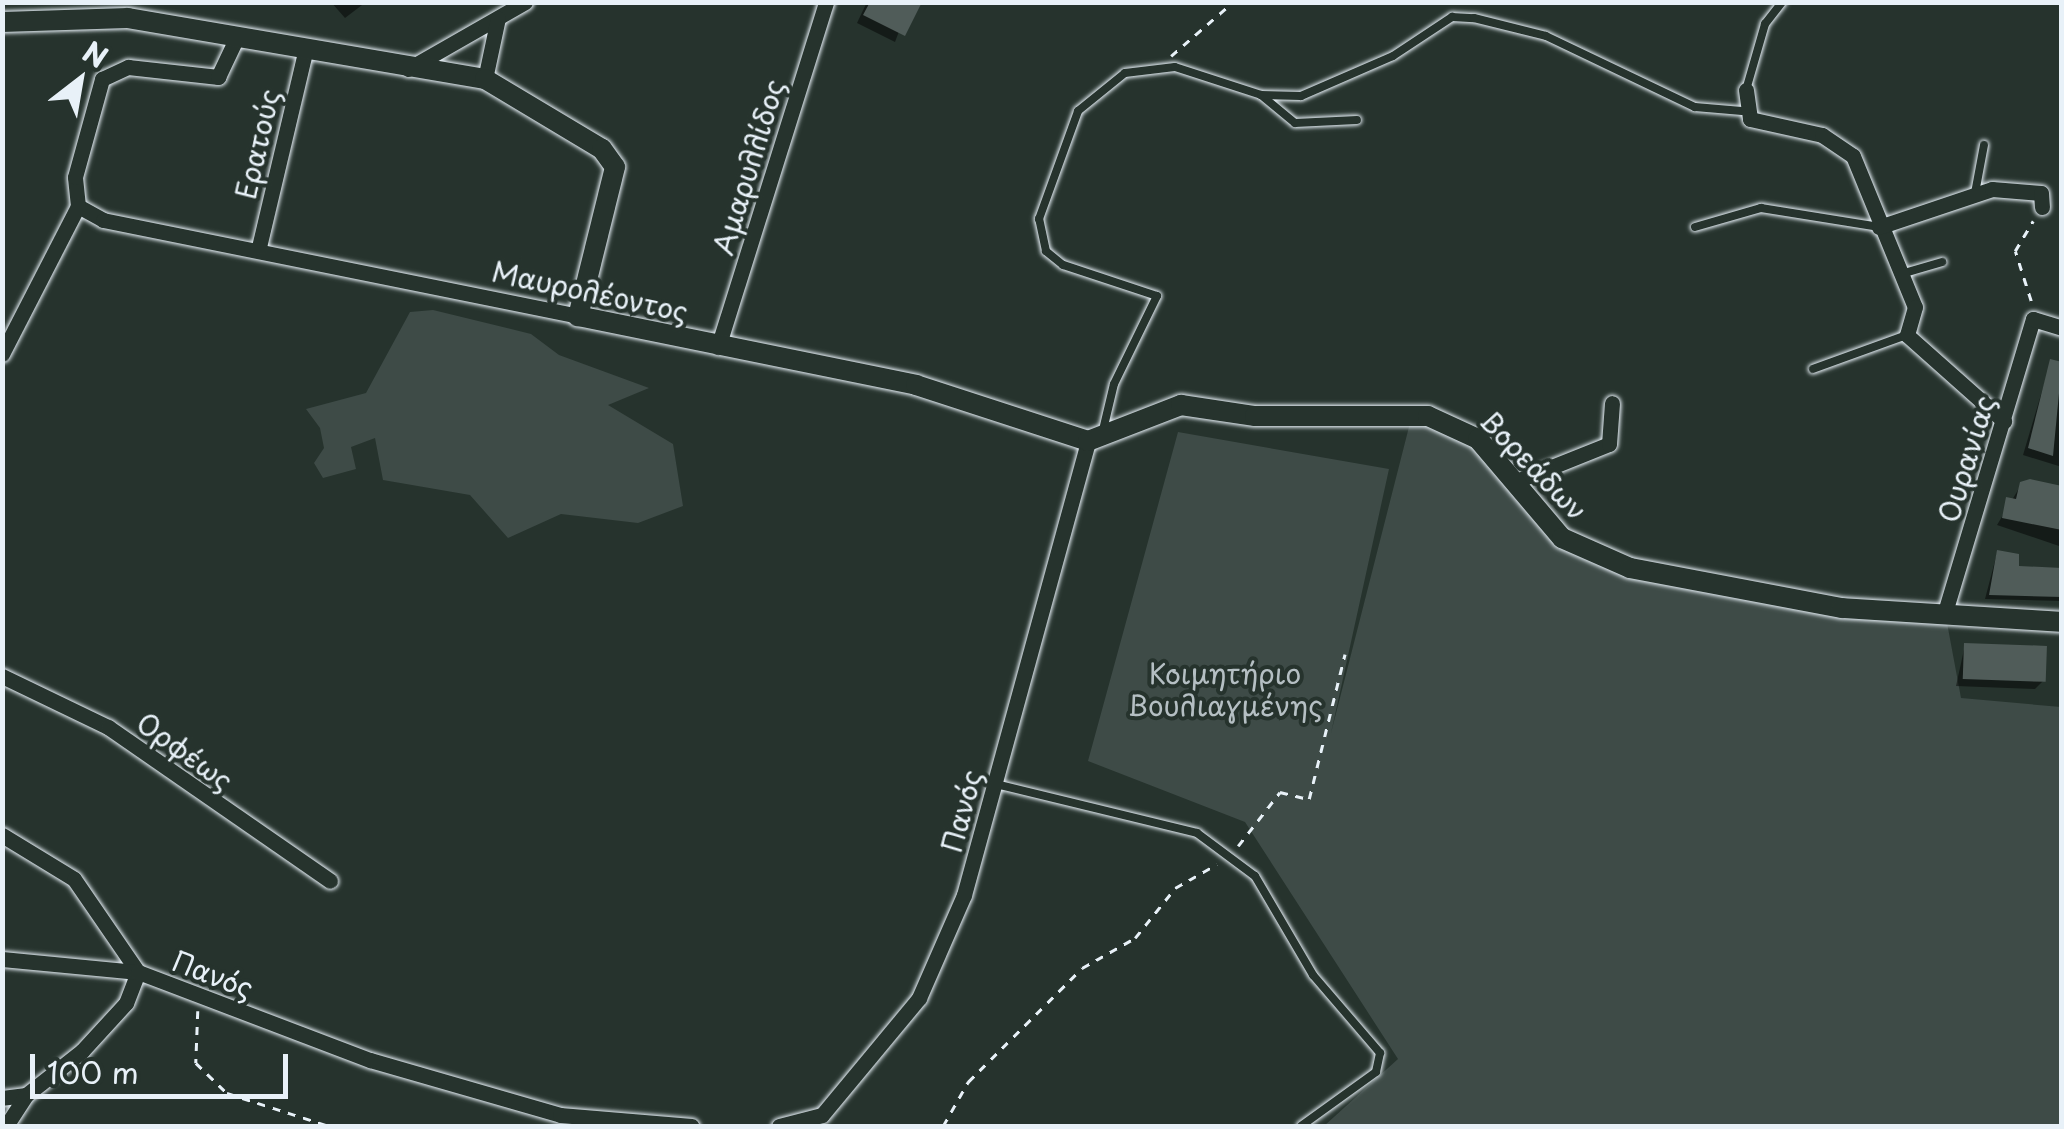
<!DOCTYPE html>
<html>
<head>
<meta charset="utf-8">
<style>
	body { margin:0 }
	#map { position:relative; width:2064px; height:1129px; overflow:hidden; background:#26332d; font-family:"Playpen Sans",sans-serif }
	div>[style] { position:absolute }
	.green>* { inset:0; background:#3e4b47 }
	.shadow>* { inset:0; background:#0007 }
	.building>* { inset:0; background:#505c59; transform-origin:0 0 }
	.path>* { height:2.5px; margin-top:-1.25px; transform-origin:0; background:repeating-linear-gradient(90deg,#e8f1f8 0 8px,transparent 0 16px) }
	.roads { filter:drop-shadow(0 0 2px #e8f1f8) drop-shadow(0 0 2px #e8f1f8) }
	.lane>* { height:8px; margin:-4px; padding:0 4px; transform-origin:4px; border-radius:4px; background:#26332d }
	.street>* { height:15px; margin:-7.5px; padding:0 7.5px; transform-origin:7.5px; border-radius:7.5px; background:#26332d }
	.secondary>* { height:20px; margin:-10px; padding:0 10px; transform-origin:10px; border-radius:10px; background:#26332d }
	span { translate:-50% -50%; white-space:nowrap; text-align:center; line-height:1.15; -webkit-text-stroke:8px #26332d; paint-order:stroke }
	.street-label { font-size:28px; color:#e8f1f8 }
	.park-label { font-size:28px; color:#b5bfc3 }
	.frame { position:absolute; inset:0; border:5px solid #e8f1f8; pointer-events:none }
	.north { position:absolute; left:30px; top:30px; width:100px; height:100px; -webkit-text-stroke:8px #26332d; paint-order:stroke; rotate:31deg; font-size:28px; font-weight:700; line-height:40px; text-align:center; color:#e8f1f8 }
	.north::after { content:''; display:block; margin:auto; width:35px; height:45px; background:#e8f1f8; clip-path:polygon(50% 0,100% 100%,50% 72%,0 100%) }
	.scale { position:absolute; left:30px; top:1054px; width:258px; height:45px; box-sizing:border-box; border:5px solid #e8f1f8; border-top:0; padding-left:12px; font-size:30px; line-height:35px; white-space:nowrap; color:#e8f1f8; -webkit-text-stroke:8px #26332d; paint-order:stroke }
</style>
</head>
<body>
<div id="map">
	<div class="green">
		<div style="clip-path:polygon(433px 310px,531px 334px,559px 355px,649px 388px,608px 405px,673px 444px,683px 506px,638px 523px,561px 514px,508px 538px,470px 495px,383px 480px,375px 438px,351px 447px,356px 469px,323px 478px,314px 463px,324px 448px,320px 428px,306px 409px,366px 393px,410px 312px)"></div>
		<div style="clip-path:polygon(1411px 419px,1468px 439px,1610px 569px,1945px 612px,1961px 698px,2061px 707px,2061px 1126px,1324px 1126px,1398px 1059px,1245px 822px,1088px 761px,1178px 432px,1389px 469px,1331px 733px)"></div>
	</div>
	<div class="shadow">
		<div style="clip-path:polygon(331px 2px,366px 2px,345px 18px)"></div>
		<div style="clip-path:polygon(867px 2px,910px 2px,895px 42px,857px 23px)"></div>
		<div style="clip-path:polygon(2051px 361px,2062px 365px,2062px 467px,2023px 455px)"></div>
		<div style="clip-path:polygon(2021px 485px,2062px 496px,2062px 547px,1997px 525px)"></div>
		<div style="clip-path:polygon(1997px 553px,2017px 569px,2062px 571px,2062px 601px,1985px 599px)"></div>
		<div style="clip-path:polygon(1965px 645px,2043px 681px,2035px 689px,1956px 686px)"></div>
	</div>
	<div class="building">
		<div style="clip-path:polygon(870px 2px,922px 2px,905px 36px,863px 15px)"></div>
		<div style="clip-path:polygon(2050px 359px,2062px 362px,2053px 456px,2028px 448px)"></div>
		<div style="clip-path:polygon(2030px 479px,2062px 486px,2062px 530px,2002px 518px,2006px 497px,2016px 499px,2020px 482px)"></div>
		<div style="clip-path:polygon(1997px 550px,2019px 554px,2019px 566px,2062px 568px,2062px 597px,1989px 595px)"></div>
		<div style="left:1964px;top:643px;width:83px;height:36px;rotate:2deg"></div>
	</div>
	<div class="path">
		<div style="left:1171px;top:56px;width:82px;rotate:-41.1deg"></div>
		<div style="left:2031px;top:301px;width:52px;rotate:-107.7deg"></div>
		<div style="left:2015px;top:251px;width:35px;rotate:-59deg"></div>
		<div style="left:1238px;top:846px;width:68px;rotate:-52.1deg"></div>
		<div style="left:1280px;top:792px;width:30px;rotate:14deg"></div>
		<div style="left:1309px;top:799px;width:149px;rotate:-76.1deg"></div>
		<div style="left:198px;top:1011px;width:52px;rotate:92.2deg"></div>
		<div style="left:196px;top:1063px;width:43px;rotate:44.1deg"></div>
		<div style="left:227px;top:1093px;width:107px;rotate:17.9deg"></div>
		<div style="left:943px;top:1126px;width:51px;rotate:-60.4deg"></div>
		<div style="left:968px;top:1082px;width:161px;rotate:-45deg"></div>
		<div style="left:1082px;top:968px;width:61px;rotate:-29.5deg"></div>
		<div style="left:1135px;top:938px;width:64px;rotate:-51.3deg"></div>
		<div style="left:1175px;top:888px;width:48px;rotate:-29.7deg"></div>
	</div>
	<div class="roads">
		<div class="lane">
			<div style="left:1746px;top:90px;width:69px;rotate:-73.9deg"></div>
			<div style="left:1765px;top:24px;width:28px;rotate:-52deg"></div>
			<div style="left:1261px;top:95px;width:44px;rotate:39.5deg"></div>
			<div style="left:1295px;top:123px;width:62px;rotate:-2.8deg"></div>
			<div style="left:1975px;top:193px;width:49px;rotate:-79.4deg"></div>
			<div style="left:1695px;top:227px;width:69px;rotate:-16.1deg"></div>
			<div style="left:1761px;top:208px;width:120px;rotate:9.1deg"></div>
			<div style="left:1901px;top:274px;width:43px;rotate:-16.3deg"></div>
			<div style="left:1813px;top:369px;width:100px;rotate:-19.9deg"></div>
			<div style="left:1103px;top:430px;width:47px;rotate:-76.6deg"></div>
			<div style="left:1114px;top:384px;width:98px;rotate:-64deg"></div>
			<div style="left:1157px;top:296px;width:99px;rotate:-161.7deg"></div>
			<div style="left:1063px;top:265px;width:22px;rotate:-141deg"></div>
			<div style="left:1046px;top:251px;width:33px;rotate:-102deg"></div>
			<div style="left:1039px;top:219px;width:115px;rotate:-70.1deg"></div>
			<div style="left:1078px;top:111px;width:60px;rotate:-39deg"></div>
			<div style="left:1125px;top:73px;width:50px;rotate:-6.8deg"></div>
			<div style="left:1175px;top:67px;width:90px;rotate:18deg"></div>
			<div style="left:1261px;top:95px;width:40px;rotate:1.4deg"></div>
			<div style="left:1301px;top:96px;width:100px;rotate:-23.5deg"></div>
			<div style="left:1393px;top:56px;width:71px;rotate:-33.5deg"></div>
			<div style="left:1452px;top:17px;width:22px;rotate:3deg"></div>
			<div style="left:1474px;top:18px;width:74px;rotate:14deg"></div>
			<div style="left:1546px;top:36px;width:165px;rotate:25.5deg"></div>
			<div style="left:1695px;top:107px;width:47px;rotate:4.9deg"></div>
			<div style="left:996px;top:784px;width:207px;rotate:13.7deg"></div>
			<div style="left:1197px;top:833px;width:72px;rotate:36.6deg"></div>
			<div style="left:1255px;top:876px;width:115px;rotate:59.6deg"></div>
			<div style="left:1313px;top:975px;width:103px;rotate:49.3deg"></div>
			<div style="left:1380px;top:1053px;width:19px;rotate:102deg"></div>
			<div style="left:1376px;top:1072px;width:92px;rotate:144.2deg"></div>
		</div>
		<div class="street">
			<div style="left:408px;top:69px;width:135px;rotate:-29.8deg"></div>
			<div style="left:485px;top:79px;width:62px;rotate:-78deg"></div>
			<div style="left:1746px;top:90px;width:29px;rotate:82deg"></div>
			<div style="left:1750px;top:119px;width:74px;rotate:12.5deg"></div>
			<div style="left:1822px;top:135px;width:37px;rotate:34deg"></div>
			<div style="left:1853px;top:156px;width:163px;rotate:67.7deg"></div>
			<div style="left:1915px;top:307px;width:29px;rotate:106deg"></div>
			<div style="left:1907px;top:335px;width:130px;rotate:41.6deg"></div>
			<div style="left:78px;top:206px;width:29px;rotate:29deg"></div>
			<div style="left:103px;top:220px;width:485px;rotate:11.4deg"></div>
			<div style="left:78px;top:206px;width:29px;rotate:-96deg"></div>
			<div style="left:75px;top:177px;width:102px;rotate:-74.6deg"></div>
			<div style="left:102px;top:79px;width:29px;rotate:-25deg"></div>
			<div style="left:128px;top:67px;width:91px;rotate:6.3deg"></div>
			<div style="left:218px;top:77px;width:44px;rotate:-64.6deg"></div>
			<div style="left:1879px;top:227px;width:119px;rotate:-18.6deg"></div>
			<div style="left:1992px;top:189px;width:49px;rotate:4.7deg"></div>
			<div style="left:2041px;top:193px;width:14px;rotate:86deg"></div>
			<div style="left:259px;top:247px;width:200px;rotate:-76.7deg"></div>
			<div style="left:718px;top:347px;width:362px;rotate:-72.6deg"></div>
			<div style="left:2px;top:354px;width:166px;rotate:-62.8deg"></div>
			<div style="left:1514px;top:482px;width:102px;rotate:-21.8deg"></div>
			<div style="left:1609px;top:444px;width:41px;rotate:-85.8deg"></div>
			<div style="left:1945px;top:612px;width:306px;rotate:-73.3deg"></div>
			<div style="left:2033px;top:319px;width:30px;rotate:17deg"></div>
			<div style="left:2px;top:676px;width:118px;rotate:25.7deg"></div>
			<div style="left:108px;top:727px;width:270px;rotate:34.7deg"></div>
			<div style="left:2px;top:835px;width:84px;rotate:31.4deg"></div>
			<div style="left:74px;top:879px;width:113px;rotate:55.5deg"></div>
			<div style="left:138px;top:972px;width:33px;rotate:111deg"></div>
			<div style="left:126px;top:1003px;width:65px;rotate:132.5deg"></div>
			<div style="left:82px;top:1051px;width:71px;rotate:141.8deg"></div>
			<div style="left:26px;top:1095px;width:24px;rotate:173deg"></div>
			<div style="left:2px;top:959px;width:137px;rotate:5.5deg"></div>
			<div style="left:138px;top:972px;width:248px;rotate:20.8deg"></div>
			<div style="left:370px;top:1060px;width:198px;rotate:16.1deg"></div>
			<div style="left:560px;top:1115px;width:132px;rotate:4.8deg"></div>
			<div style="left:6px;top:1126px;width:37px;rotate:-57deg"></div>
			<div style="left:779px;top:1126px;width:44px;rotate:-14.3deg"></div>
			<div style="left:822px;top:1115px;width:152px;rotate:-50.3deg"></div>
			<div style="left:919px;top:998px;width:112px;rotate:-66.4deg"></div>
			<div style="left:964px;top:895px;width:471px;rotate:-74.7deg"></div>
		</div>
		<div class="secondary">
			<div style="left:2px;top:22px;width:126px;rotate:-1.8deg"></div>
			<div style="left:128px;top:18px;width:362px;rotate:9.7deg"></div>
			<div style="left:485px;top:79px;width:136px;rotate:30.9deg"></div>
			<div style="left:602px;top:149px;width:22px;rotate:54deg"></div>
			<div style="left:615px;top:167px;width:154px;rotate:103.9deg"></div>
			<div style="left:578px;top:316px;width:345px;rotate:11.5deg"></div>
			<div style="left:916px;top:385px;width:181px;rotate:18deg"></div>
			<div style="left:1088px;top:441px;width:100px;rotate:-21.2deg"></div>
			<div style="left:1181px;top:405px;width:75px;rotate:8.5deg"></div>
			<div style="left:1255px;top:416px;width:173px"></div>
			<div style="left:1428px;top:416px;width:55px;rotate:24.7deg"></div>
			<div style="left:1478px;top:439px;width:130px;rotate:49.7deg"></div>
			<div style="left:1562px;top:538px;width:74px;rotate:23.8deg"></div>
			<div style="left:1630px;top:568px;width:216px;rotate:10.7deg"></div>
			<div style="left:1842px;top:608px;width:220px;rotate:3.6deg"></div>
		</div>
	</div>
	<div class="street-label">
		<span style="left:257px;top:144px;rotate:-77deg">Ερατούς</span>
		<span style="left:748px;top:167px;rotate:-73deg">Αμαρυλλίδος</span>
		<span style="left:590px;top:291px;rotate:12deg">Μαυρολέοντος</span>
		<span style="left:1966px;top:459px;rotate:-73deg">Ουρανίας</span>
		<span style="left:1534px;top:465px;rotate:46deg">Βορεάδων</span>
		<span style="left:185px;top:751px;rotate:36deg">Ορφέως</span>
		<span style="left:961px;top:811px;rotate:-75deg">Πανός</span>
		<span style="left:213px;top:974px;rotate:21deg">Πανός</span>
	</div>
	<div class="park-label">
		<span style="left:1225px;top:689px">Κοιμητήριο<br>Βουλιαγμένης</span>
	</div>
	<div class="frame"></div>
	<div class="north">N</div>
	<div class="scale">100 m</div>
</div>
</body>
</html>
